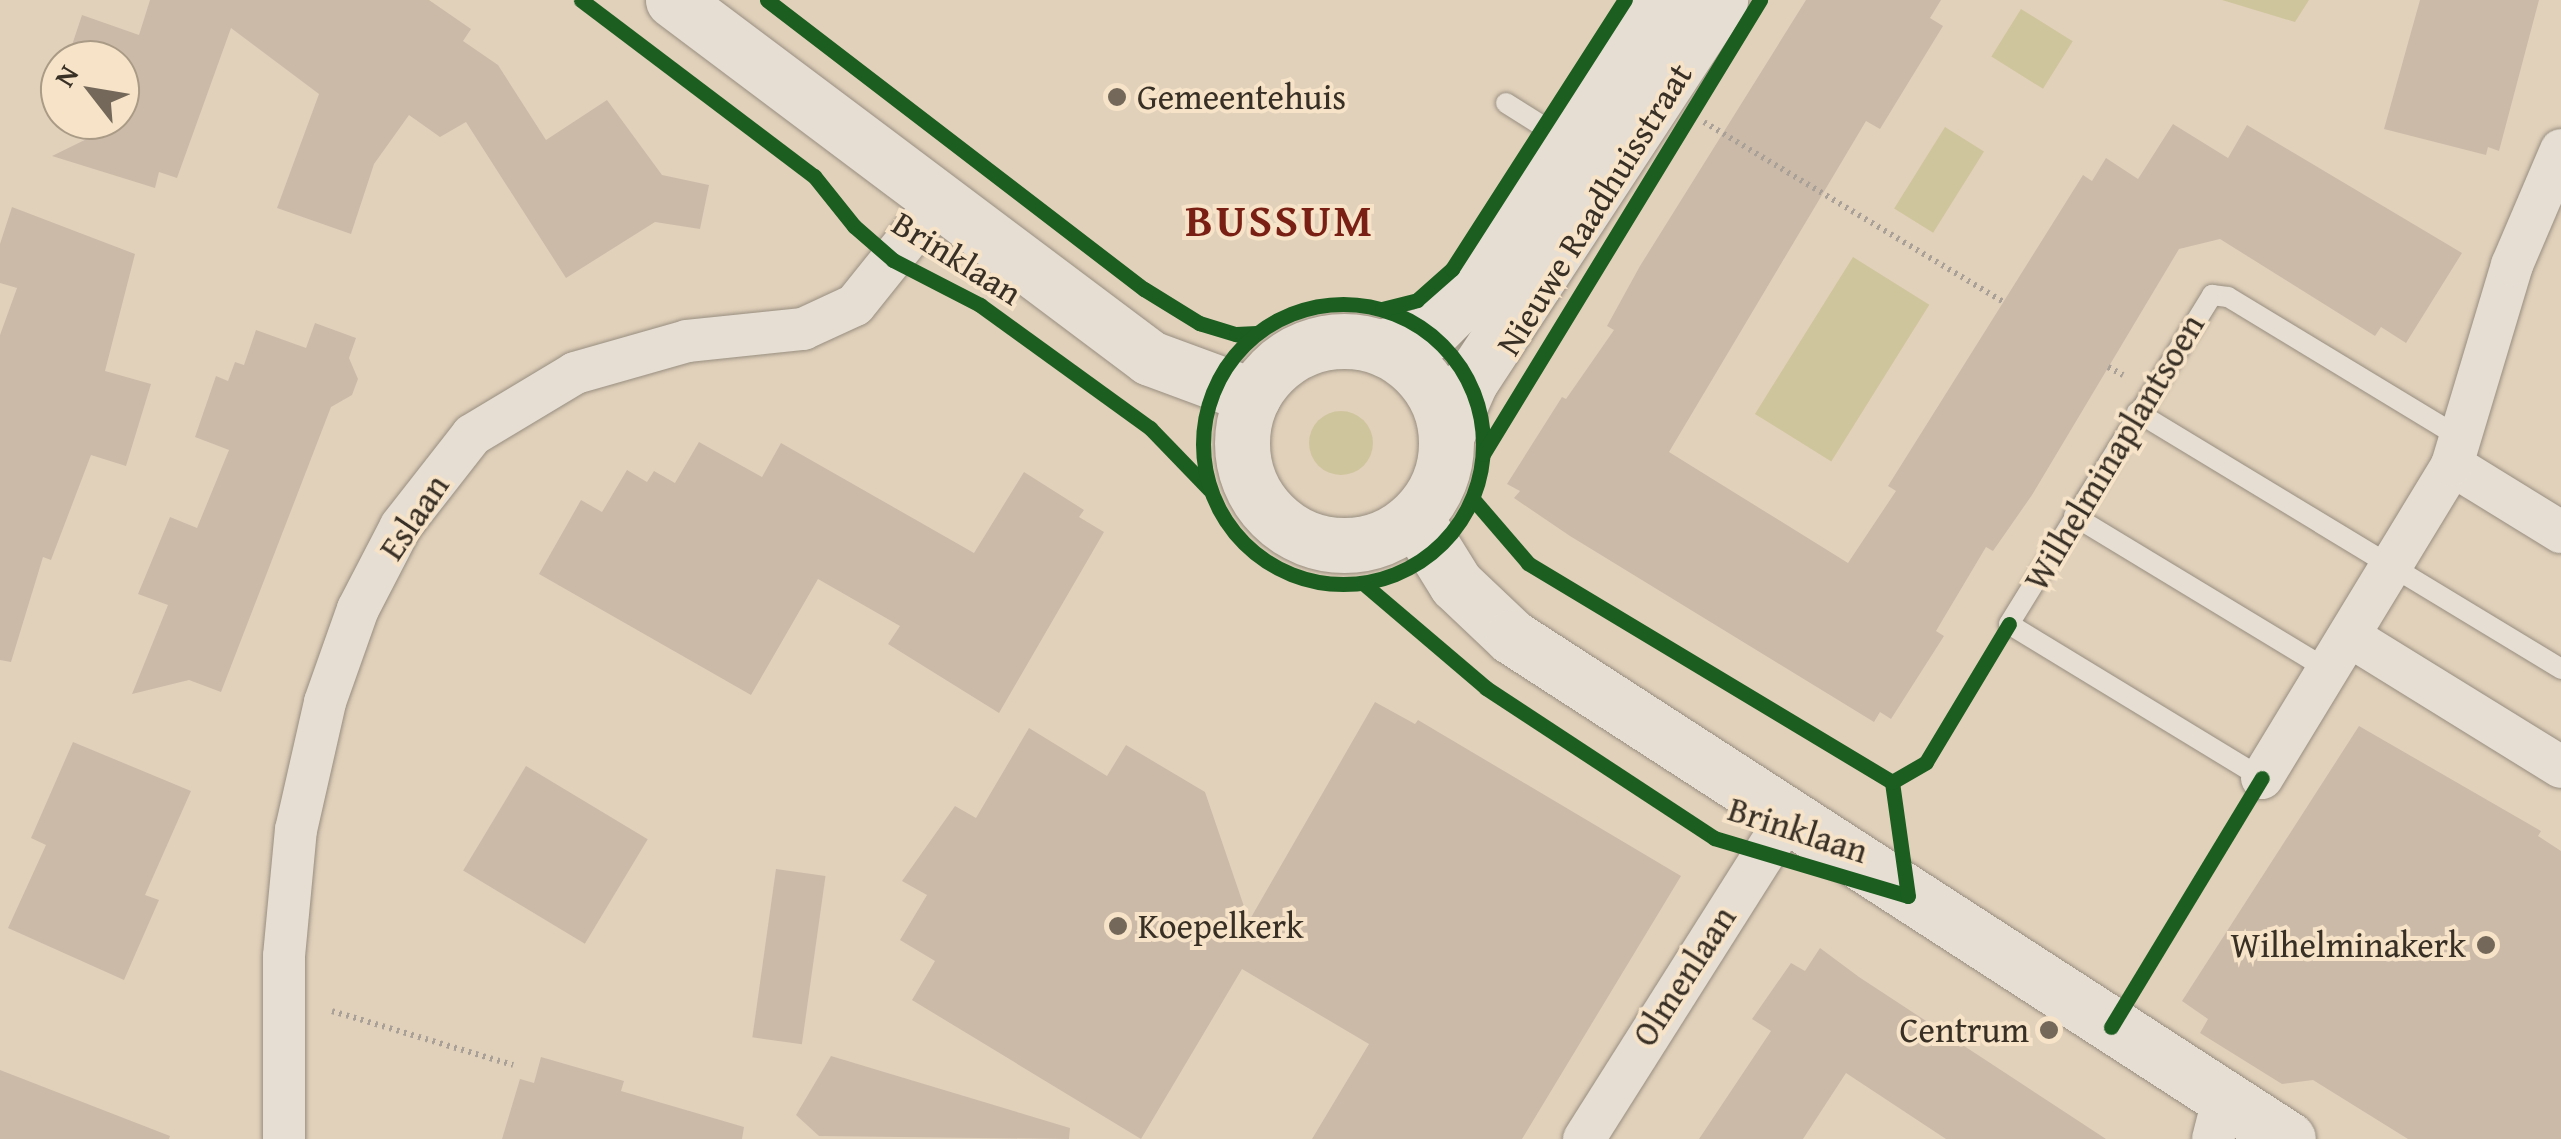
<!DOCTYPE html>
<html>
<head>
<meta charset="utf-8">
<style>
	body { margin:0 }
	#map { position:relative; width:2561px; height:1139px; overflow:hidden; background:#e1d1ba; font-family:"Gentium Book Plus",serif }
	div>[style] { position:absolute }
	.green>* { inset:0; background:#cfc59d; transform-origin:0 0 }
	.round { border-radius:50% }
	.building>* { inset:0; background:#ccbaa9; transform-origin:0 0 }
	.path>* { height:6px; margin-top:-3px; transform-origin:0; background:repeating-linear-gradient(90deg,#a9a198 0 2.5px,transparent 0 7.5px) }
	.roads { filter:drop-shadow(0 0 2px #988e80) drop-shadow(0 0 2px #988e80) }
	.lane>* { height:20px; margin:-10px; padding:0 10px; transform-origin:10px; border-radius:10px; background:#e6ded3 }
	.street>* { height:42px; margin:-21px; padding:0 21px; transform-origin:21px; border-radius:21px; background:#e6ded3 }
	.secondary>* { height:55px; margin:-27.5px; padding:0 27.5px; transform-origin:27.5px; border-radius:27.5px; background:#e6ded3 }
	.secondary>.ring { margin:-27.5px; padding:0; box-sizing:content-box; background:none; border:55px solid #e6ded3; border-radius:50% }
	.cycleway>* { height:15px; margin:-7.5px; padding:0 7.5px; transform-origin:7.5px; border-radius:7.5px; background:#1b5e20 }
	.cycleway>.ring { margin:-7.5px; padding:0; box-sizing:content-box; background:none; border:15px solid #1b5e20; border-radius:50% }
	.dots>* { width:28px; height:28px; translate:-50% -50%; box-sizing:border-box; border:5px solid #f6e3c8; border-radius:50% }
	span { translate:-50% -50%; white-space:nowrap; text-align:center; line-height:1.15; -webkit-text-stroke:8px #f6e3c8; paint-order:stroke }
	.poi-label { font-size:35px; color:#382f25 }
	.left { translate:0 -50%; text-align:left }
	.right { translate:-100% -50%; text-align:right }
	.street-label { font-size:35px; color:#382f25 }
	.district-label { font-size:45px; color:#7a1f14; font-weight:700; letter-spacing:2.5px }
	.north { position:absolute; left:40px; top:40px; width:100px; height:100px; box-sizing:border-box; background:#f6e3c8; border:2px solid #aa9b87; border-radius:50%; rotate:301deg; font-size:28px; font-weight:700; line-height:40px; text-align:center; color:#382f25 }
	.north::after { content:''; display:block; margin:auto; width:35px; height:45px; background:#736859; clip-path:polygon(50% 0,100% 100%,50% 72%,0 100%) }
</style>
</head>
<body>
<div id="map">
	<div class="green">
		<div style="clip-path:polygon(2222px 0,2309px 0,2295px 22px)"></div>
		<div style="left:2021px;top:9px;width:61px;height:56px;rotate:32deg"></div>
		<div style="left:1945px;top:127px;width:46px;height:96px;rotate:32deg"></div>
		<div style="left:1853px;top:257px;width:90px;height:185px;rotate:32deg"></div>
		<div class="round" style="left:1309px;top:411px;width:64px;height:64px"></div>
	</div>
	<div class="building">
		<div style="clip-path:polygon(150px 0,429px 0,471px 29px,463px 41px,498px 65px,546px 140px,607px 100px,662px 175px,709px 185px,700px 229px,655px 222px,566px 278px,466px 122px,440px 137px,409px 115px,374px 164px,351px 234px,277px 208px,319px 94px,231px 28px,177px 178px,159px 172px,155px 188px,52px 156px,101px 132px,65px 120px,120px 120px,120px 60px,67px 60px,82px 15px,139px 35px)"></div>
		<div style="clip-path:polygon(1806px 0,1941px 0,1930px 18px,1943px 26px,1880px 129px,1866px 121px,1669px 452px,1848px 563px,1896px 491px,1888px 486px,2083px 175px,2092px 181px,2106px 158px,2138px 179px,2173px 124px,2228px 158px,2247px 125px,2462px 253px,2406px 343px,2381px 327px,2375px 336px,2220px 239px,2179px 249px,2032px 495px,1993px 551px,1986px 547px,1936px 631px,1944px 636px,1891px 719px,1880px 712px,1874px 722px,1570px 536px,1514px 498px,1520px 491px,1507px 484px,1562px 397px,1566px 399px,1614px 330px,1607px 326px,1640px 266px)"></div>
		<div style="clip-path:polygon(2420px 0,2539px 0,2499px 151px,2488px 147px,2486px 155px,2384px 129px)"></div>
		<div style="clip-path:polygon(60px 82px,60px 118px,49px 115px)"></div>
		<div style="clip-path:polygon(12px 207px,135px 254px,105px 371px,151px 384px,126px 466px,91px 455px,51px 560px,43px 557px,11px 662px,0 660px,0 335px,17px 288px,0 283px,0 244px)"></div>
		<div style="clip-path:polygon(315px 323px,356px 338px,349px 358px,358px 379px,352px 395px,331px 407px,221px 692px,189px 680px,132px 694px,168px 605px,138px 594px,170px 517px,197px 528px,229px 450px,195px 437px,216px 376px,228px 381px,235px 362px,244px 365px,256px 330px,306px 348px)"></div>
		<div style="clip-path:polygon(699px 442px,762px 477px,781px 443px,974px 553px,1024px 472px,1084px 510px,1079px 517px,1104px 532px,999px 713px,888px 644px,900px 626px,818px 579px,751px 695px,539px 574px,581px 500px,602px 512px,627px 470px,647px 482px,654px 471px,675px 483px)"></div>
		<div style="clip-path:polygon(1375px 702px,1415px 724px,1418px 720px,1681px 876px,1522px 1139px,1312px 1139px,1369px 1044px,1242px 969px,1141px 1139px,912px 1000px,935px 961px,900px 940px,927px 895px,902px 881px,955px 806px,976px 818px,1029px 728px,1107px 776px,1126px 745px,1205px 792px,1249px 921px)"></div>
		<div style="clip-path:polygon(2359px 726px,2541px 831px,2538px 836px,2561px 851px,2561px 1139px,2408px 1139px,2313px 1080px,2282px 1084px,2200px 1033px,2208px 1019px,2182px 1001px)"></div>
		<div style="clip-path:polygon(73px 742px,191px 791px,145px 895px,159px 900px,124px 980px,8px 928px,46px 845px,31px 838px)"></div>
		<div style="left:526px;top:766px;width:142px;height:122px;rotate:31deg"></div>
		<div style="left:776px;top:869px;width:50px;height:170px;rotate:8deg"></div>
		<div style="clip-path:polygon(1820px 948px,1859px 977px,2106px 1139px,1946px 1139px,1846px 1073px,1803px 1139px,1699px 1139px,1771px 1031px,1752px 1019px,1791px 963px,1805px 971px)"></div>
		<div style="clip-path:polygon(831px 1056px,1070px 1128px,1069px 1139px,819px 1136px,796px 1115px)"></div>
		<div style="clip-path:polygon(541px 1057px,624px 1081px,621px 1091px,744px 1127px,742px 1139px,502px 1139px,520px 1079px,534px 1083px)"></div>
		<div style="clip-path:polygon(0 1070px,170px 1136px,169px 1139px,0 1139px)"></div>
	</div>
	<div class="path">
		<div style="left:1704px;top:122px;width:349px;rotate:31deg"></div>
		<div style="left:2108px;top:367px;width:17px;rotate:28deg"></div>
		<div style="left:332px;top:1011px;width:189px;rotate:16.6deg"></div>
	</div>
	<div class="roads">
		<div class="lane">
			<div style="left:1506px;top:103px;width:73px;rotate:32.2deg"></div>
			<div style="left:2137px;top:412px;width:496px;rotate:31.2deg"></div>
			<div style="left:2074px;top:516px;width:297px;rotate:31.2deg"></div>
			<div style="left:2262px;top:778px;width:296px;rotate:-148.7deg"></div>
			<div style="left:2009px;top:624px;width:387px;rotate:-58.3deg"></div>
			<div style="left:2212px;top:295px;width:16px;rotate:7deg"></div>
			<div style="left:2228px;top:297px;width:272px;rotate:31.2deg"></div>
		</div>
		<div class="street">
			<div style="left:2452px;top:465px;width:128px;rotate:31.6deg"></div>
			<div style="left:2349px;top:636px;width:249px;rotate:31.7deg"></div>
			<div style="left:2262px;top:778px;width:366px;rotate:-58.7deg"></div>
			<div style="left:2452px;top:465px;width:209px;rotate:-73.3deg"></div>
			<div style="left:2512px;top:265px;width:125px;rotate:-66.9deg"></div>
			<div style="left:284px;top:1139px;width:183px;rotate:-90deg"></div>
			<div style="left:284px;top:956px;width:127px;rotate:-84.6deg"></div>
			<div style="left:296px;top:830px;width:131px;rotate:-77.2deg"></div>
			<div style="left:325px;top:702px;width:99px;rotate:-70.5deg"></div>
			<div style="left:358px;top:609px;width:93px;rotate:-62.6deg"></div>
			<div style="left:401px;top:526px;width:115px;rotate:-52deg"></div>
			<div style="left:472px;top:435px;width:120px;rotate:-31deg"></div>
			<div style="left:575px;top:373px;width:116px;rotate:-15.9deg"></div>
			<div style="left:687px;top:341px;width:117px;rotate:-5.9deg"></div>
			<div style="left:803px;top:329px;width:57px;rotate:-24.8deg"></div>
			<div style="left:855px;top:305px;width:136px;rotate:-51.3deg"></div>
			<div style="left:1584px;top:1139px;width:382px;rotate:-57.7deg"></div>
			<div style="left:2213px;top:1139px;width:40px;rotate:-75.6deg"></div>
		</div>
		<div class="secondary">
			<div style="left:673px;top:0;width:596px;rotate:36.89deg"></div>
			<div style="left:1150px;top:358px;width:110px;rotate:20.3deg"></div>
			<div class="ring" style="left:1242px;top:341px;width:149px;height:149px"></div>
			<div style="left:1382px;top:347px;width:50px;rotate:-16.3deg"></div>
			<div style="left:1430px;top:333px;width:61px;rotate:-45deg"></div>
			<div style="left:1473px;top:290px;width:347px;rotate:-56.8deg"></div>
			<div style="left:1447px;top:434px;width:57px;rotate:-66.1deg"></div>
			<div style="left:1470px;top:382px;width:457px;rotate:-56.8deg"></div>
			<div style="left:1415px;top:518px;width:78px;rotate:58.2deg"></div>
			<div style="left:1456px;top:584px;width:77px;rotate:43.4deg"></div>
			<div style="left:1512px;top:637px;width:924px;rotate:32.9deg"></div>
		</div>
	</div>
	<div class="cycleway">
		<div style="left:581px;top:0;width:292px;rotate:37.1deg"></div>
		<div style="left:814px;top:176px;width:64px;rotate:51.3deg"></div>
		<div style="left:854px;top:226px;width:52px;rotate:41.1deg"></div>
		<div style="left:893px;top:260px;width:98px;rotate:27.3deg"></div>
		<div style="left:980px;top:305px;width:210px;rotate:35.9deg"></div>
		<div style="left:1150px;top:428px;width:85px;rotate:46deg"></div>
		<div style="left:767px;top:0;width:475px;rotate:37.5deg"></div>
		<div style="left:1144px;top:289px;width:65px;rotate:31.7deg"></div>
		<div style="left:1199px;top:323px;width:39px;rotate:17deg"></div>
		<div style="left:1236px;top:334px;width:21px;rotate:-3deg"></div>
		<div class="ring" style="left:1203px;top:304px;width:265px;height:265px"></div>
		<div style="left:1382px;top:309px;width:36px;rotate:-14deg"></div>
		<div style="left:1417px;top:300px;width:47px;rotate:-41.5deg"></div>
		<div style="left:1452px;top:269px;width:320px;rotate:-57.3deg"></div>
		<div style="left:1483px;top:454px;width:532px;rotate:-58.61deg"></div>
		<div style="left:1364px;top:584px;width:160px;rotate:40.4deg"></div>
		<div style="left:1486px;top:688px;width:273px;rotate:33.3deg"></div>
		<div style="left:1714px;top:838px;width:202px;rotate:16.6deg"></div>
		<div style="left:1908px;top:896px;width:115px;rotate:-98deg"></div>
		<div style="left:1892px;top:782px;width:425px;rotate:-149deg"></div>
		<div style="left:1528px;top:563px;width:84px;rotate:-130.7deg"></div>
		<div style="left:1892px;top:782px;width:39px;rotate:-30deg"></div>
		<div style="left:1926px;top:762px;width:161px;rotate:-59deg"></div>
		<div style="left:2111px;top:1027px;width:291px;rotate:-58.8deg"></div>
	</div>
	<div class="dots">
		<div style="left:1117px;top:97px;background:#736859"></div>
		<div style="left:1118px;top:926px;background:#736859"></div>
		<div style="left:2486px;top:945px;background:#736859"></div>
		<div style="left:2049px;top:1030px;background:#736859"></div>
	</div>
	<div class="poi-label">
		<span class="left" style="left:1137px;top:97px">Gemeentehuis</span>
		<span class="left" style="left:1138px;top:926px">Koepelkerk</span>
		<span class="right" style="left:2466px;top:945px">Wilhelminakerk</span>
		<span class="right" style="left:2029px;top:1030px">Centrum</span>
	</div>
	<div class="street-label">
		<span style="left:1594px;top:209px;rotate:-58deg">Nieuwe Raadhuisstraat</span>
		<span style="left:957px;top:258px;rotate:32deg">Brinklaan</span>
		<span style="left:2114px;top:452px;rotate:-59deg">Wilhelminaplantsoen</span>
		<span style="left:414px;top:517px;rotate:-56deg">Eslaan</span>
		<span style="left:1798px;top:830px;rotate:18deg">Brinklaan</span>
		<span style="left:1684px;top:976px;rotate:-57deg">Olmenlaan</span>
	</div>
	<div class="district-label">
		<span style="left:1280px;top:220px">BUSSUM</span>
	</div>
	<div class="north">N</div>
</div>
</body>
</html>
